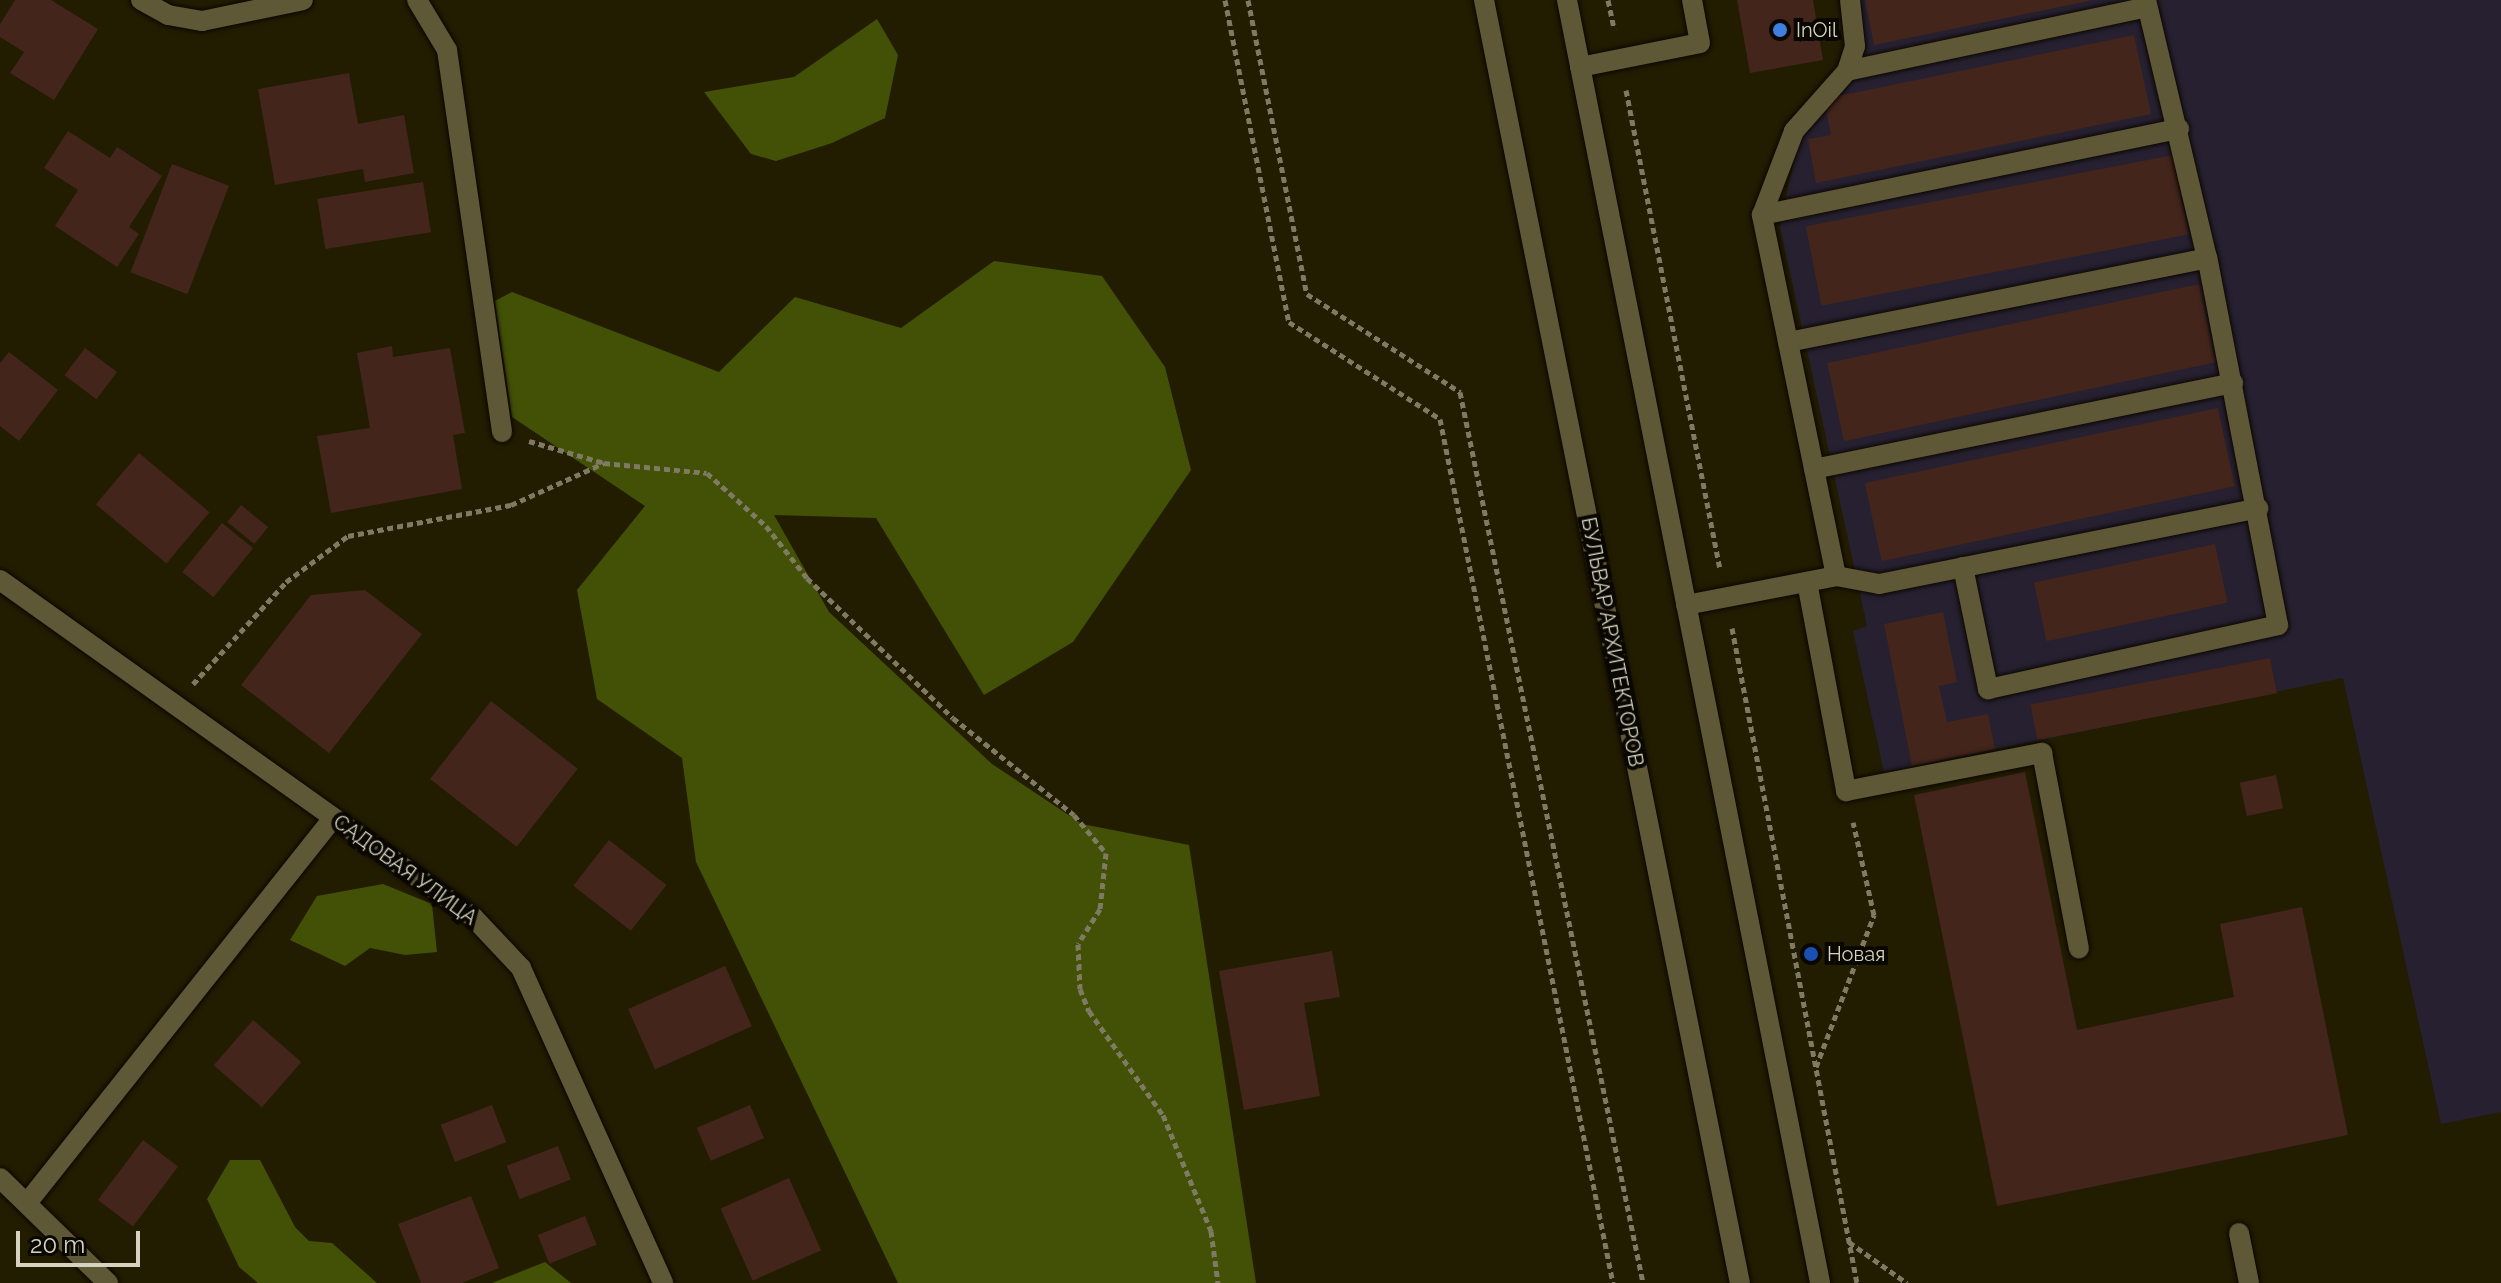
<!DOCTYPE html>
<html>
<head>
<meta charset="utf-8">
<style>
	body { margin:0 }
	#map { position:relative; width:2501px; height:1283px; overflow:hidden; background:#221c00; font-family:Raleway,sans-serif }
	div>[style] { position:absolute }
	.industrial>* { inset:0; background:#262030 }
	.forest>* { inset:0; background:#435107 }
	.building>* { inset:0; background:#43251c; transform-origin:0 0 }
	.path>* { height:5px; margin-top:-2.5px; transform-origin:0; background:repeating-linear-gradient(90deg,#7e7a63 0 6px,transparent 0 10px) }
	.roads { filter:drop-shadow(0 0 2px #0c0600) drop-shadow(0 0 2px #0c0600) }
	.service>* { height:20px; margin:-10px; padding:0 10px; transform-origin:10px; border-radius:10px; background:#5e5837 }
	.minor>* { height:20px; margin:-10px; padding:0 10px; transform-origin:10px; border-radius:10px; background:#5e5837 }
	.secondary>* { height:20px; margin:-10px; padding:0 10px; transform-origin:10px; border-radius:10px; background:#5e5837 }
	.dots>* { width:22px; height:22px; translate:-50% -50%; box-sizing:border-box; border:4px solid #090700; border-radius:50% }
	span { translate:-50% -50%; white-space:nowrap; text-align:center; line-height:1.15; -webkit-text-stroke:8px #090700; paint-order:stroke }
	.poi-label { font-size:20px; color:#d5d2c0 }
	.left { translate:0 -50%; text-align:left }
	.street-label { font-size:20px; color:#d5d2c0 }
	.scale { position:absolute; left:16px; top:1231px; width:124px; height:36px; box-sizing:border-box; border:4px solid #d5d2c0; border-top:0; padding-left:10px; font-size:24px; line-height:28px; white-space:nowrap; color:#d5d2c0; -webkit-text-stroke:6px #090700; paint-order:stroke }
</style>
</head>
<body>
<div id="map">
	<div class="industrial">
		<div style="clip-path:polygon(1859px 0,2501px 0,2501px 1112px,2441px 1124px,2343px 678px,1884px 772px,1853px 631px,1867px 626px,1780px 227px,1799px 136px,1861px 61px)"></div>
	</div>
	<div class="forest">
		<div style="clip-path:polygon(877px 19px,898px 55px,885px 118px,832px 143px,776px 161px,751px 154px,704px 92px,794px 77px)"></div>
		<div style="clip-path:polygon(994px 261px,1102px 276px,1165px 367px,1191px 470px,1073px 642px,984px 695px,876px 518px,774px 515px,829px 612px,992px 764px,1082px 824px,1189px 845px,1256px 1283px,898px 1283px,696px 862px,682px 758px,597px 699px,577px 590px,645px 506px,512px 417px,495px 301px,512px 292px,719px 372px,795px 297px,901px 328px)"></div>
		<div style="clip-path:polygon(383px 884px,432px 904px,437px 952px,405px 955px,370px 948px,345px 966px,290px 940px,317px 896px)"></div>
		<div style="clip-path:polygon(230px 1160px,260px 1160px,295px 1227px,309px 1241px,332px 1243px,377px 1283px,258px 1283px,239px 1267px,207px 1199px)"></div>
		<div style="clip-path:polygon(545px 1262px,571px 1283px,492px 1283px)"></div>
	</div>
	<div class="building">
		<div style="clip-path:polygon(15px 0,51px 0,98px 29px,54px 100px,10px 73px,24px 52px,0 37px,0 24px)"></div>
		<div style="clip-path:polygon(1737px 0,1813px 0,1823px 60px,1750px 73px)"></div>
		<div style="clip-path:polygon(1865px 0,2088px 0,2089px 1px,1874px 45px)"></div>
		<div style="clip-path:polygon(2134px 35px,2151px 114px,1816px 183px,1808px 139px,1831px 135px,1824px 99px)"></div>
		<div style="clip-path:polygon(349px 73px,358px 124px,404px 115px,414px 173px,365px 182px,363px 169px,275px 185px,258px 89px)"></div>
		<div style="clip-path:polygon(68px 131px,110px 158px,117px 147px,162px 176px,129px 227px,139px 234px,117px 267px,55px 226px,78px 190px,44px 168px)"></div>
		<div style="left:2173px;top:155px;width:81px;height:374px;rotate:79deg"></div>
		<div style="left:172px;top:164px;width:61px;height:116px;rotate:21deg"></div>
		<div style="left:423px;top:182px;width:51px;height:107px;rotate:81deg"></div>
		<div style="left:2199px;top:284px;width:80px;height:380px;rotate:78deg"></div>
		<div style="clip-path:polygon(392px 346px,393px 357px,450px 348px,465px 433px,453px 435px,462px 489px,331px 513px,317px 436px,370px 428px,357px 353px)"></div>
		<div style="left:85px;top:348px;width:40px;height:34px;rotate:37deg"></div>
		<div style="clip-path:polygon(9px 352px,58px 390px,19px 441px,0 426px,0 363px)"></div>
		<div style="left:2218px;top:408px;width:80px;height:361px;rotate:78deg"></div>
		<div style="left:139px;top:453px;width:92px;height:67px;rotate:40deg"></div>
		<div style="left:241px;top:505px;width:35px;height:22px;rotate:39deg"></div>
		<div style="left:222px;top:523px;width:40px;height:63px;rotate:39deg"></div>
		<div style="left:2215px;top:544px;width:60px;height:185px;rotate:78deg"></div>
		<div style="clip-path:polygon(365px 590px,422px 634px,329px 753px,241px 685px,311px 595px)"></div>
		<div style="clip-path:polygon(1943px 612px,1957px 682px,1939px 686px,1947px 722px,1988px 714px,1995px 749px,1912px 766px,1884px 624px)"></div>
		<div style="left:2270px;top:658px;width:36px;height:244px;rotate:79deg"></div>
		<div style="left:491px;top:701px;width:110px;height:99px;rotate:38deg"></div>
		<div style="clip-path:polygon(2025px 772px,2077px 1030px,2234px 997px,2220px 924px,2302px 907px,2348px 1135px,1997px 1206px,1914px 795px)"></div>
		<div style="left:2276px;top:775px;width:34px;height:37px;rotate:78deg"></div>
		<div style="left:609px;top:840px;width:73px;height:58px;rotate:38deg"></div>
		<div style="clip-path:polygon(1332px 951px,1340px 997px,1304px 1003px,1320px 1096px,1244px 1110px,1219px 971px)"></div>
		<div style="left:725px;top:966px;width:66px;height:106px;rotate:66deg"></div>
		<div style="left:253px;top:1020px;width:64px;height:60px;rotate:41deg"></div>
		<div style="left:492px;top:1105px;width:40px;height:55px;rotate:69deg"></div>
		<div style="left:750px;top:1105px;width:36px;height:58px;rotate:67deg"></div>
		<div style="left:143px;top:1140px;width:44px;height:75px;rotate:37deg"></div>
		<div style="left:558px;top:1146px;width:36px;height:55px;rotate:69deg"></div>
		<div style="left:789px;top:1178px;width:79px;height:75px;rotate:66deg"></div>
		<div style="clip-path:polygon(471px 1196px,499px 1268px,462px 1283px,421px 1283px,398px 1224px)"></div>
		<div style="left:585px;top:1216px;width:31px;height:51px;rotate:68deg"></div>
	</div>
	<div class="path">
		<div style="left:1225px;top:0;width:328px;rotate:78.8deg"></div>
		<div style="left:1289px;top:322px;width:179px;rotate:32.7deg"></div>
		<div style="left:1440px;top:419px;width:881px;rotate:78.68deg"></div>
		<div style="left:1248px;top:0;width:300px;rotate:78.7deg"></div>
		<div style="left:1307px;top:294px;width:182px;rotate:32.6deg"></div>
		<div style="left:1460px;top:392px;width:910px;rotate:78.39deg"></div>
		<div style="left:1608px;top:0;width:30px;rotate:78deg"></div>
		<div style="left:1626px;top:90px;width:486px;rotate:78.9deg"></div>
		<div style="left:529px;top:441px;width:78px;rotate:16.3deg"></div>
		<div style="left:1732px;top:628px;width:667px;rotate:79.2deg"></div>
		<div style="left:193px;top:684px;width:138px;rotate:-47.6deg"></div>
		<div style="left:286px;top:582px;width:77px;rotate:-36.6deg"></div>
		<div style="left:348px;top:536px;width:166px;rotate:-10.8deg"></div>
		<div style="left:511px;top:505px;width:102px;rotate:-24.3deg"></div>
		<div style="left:604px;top:463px;width:103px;rotate:5.5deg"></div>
		<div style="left:707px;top:473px;width:79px;rotate:41.9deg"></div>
		<div style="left:766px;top:526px;width:66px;rotate:51.7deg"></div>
		<div style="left:807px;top:578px;width:202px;rotate:43.8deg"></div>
		<div style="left:953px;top:718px;width:155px;rotate:38.7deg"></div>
		<div style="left:1074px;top:815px;width:50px;rotate:49.9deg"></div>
		<div style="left:1106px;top:853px;width:56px;rotate:96.1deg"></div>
		<div style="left:1100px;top:909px;width:41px;rotate:122.2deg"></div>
		<div style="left:1078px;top:944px;width:45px;rotate:87.5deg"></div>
		<div style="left:1080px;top:989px;width:24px;rotate:68deg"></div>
		<div style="left:1089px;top:1011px;width:128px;rotate:54.6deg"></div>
		<div style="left:1163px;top:1115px;width:126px;rotate:67.5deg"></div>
		<div style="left:1211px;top:1231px;width:52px;rotate:82.3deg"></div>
		<div style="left:1816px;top:1067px;width:163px;rotate:-69.1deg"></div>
		<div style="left:1874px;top:915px;width:95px;rotate:-102.7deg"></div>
		<div style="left:1849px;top:1242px;width:71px;rotate:35.3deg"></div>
	</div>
	<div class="roads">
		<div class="service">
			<div style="left:1580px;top:67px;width:122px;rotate:-11.3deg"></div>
			<div style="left:1700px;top:43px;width:44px;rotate:-100.5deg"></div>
			<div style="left:1847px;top:71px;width:307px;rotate:-12deg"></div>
			<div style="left:1762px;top:215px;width:426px;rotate:-11.7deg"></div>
			<div style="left:1788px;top:342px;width:427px;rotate:-11.3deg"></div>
			<div style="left:1814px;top:469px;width:428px;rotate:-11.6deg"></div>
			<div style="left:1963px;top:567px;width:125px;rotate:78.4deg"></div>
			<div style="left:1988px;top:689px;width:297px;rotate:-12.4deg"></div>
			<div style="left:2278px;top:625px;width:374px;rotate:-100.9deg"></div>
			<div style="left:2207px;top:258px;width:265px;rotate:-103.3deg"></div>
			<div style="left:1836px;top:576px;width:369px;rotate:-101.6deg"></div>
			<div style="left:1762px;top:215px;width:90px;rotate:-69.1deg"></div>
			<div style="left:1794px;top:131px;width:80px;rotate:-48.5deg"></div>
			<div style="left:1847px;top:71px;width:26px;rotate:-72deg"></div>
			<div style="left:1855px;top:46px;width:46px;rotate:-96.2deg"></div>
			<div style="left:1807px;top:582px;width:213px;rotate:79.4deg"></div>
			<div style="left:1846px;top:791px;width:200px;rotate:-11deg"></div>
			<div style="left:2042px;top:753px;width:199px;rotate:79.3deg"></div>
			<div style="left:1686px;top:605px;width:153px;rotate:-10.9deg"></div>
			<div style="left:1836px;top:576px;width:44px;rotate:10.5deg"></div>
			<div style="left:1879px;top:584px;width:387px;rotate:-11.3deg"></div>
			<div style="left:27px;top:1203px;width:492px;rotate:-51.5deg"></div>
			<div style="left:2239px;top:1233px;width:51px;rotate:78.7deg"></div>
		</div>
		<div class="minor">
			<div style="left:141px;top:0;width:31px;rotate:29deg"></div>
			<div style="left:168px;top:15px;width:35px;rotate:10deg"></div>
			<div style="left:202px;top:21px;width:103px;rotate:-11.7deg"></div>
			<div style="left:417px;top:0;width:58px;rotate:59deg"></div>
			<div style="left:447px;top:50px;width:386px;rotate:81.8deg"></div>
			<div style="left:0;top:580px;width:581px;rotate:35.47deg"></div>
			<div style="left:473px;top:917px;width:70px;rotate:46.7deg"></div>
			<div style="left:521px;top:968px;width:346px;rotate:65.7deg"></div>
			<div style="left:0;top:1178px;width:151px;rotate:44.2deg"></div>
		</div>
		<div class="secondary">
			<div style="left:1484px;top:0;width:1308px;rotate:78.72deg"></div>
			<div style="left:1567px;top:0;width:1308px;rotate:78.84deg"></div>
		</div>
	</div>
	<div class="dots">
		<div style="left:1780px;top:30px;background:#3f7fe0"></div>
		<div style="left:1811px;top:954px;background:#1a4fb4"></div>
	</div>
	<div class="poi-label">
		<span class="left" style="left:1796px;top:30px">InOil</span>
		<span class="left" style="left:1827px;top:954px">Новая</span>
	</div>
	<div class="street-label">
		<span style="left:1612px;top:642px;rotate:79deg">БУЛЬВАР АРХИТЕКТОРОВ</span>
		<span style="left:405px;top:870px;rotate:36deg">САДОВАЯ УЛИЦА</span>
	</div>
	<div class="scale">20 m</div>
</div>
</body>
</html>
